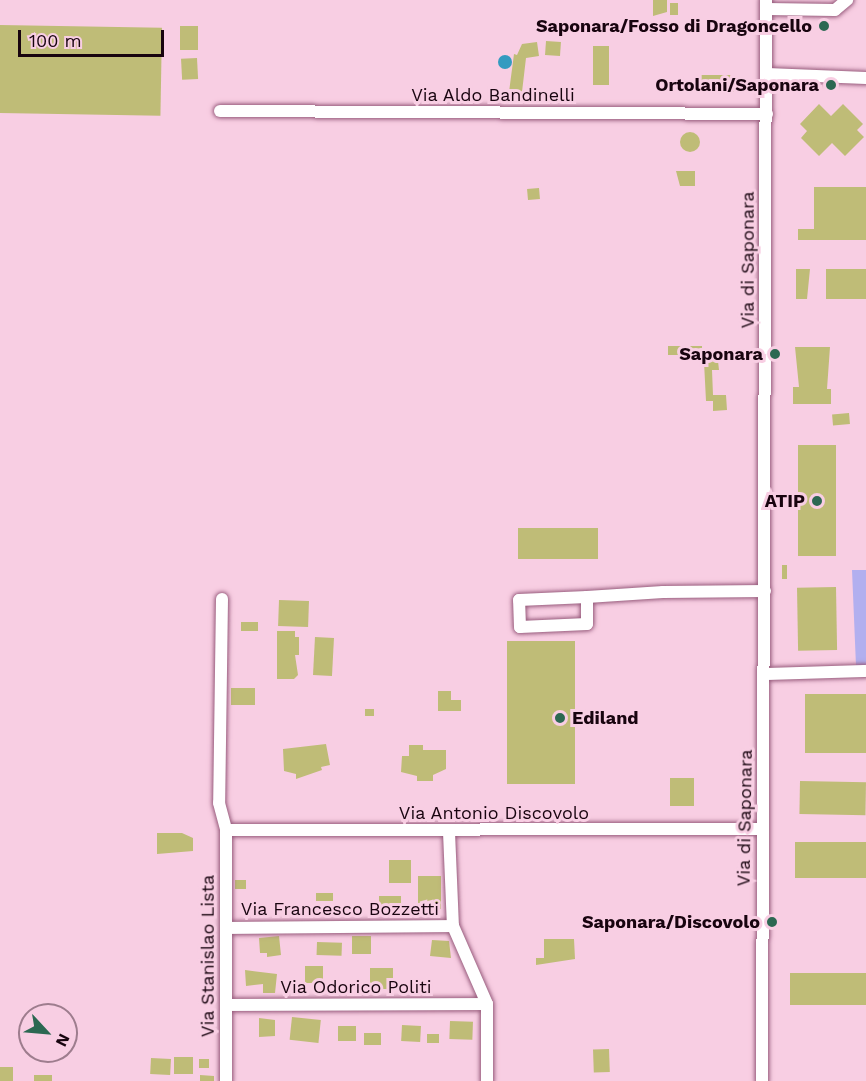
<!DOCTYPE html>
<html>
<head>
<meta charset="utf-8">
<style>
	body { margin:0 }
	#map { position:relative; width:866px; height:1081px; overflow:hidden; background:#f8cee3; font-family:"Work Sans",sans-serif }
	div>[style] { position:absolute }
	.green>* { inset:0; background:#b2afef }
	.water>* { inset:0; background:#349bc0 }
	.round { border-radius:50% }
	.building>* { inset:0; background:#bfbc77; transform-origin:0 0 }
	.roads { filter:drop-shadow(0 0 2px #985c7d) drop-shadow(0 0 2px #985c7d) }
	.minor>* { height:12px; margin:-6px; padding:0 6px; transform-origin:6px; border-radius:6px; background:#fff }
	.dots>* { width:16px; height:16px; translate:-50% -50%; box-sizing:border-box; border:3px solid #f8cee3; border-radius:50% }
	span { translate:-50% -50%; white-space:nowrap; text-align:center; line-height:1.15; -webkit-text-stroke:6px #f8cee3; paint-order:stroke }
	.poi-label { font-size:18px; color:#18040f; font-weight:700 }
	.right { translate:-100% -50%; text-align:right }
	.left { translate:0 -50%; text-align:left }
	.street-label { font-size:18px; color:#18040f }
	.north { position:absolute; left:18px; top:1003px; width:60px; height:60px; box-sizing:border-box; background:#f8cee3; border:2px solid #9e7d8e; border-radius:50%; rotate:116deg; font-size:16px; font-weight:700; line-height:24px; text-align:center; color:#18040f }
	.north::after { content:''; display:block; margin:auto; width:21px; height:27px; background:#2c6852; clip-path:polygon(50% 0,100% 100%,50% 72%,0 100%) }
	.scale { position:absolute; left:18px; top:30px; width:146px; height:27px; box-sizing:border-box; border:3px solid #18040f; border-top:0; padding-left:8px; font-size:18px; line-height:21px; white-space:nowrap; color:#18040f; -webkit-text-stroke:4px #f8cee3; paint-order:stroke }
</style>
</head>
<body>
<div id="map">
	<div class="green">
		<div style="clip-path:polygon(852px 570px,866px 570px,866px 665px,856px 666px)"></div>
	</div>
	<div class="water">
		<div class="round" style="left:498px;top:55px;width:14px;height:14px"></div>
	</div>
	<div class="building">
		<div style="clip-path:polygon(653px 0,667px 0,667px 12px,653px 16px)"></div>
		<div style="left:670px;top:3px;width:8px;height:12px"></div>
		<div style="left:0;top:25px;width:162px;height:88px;rotate:1deg"></div>
		<div style="left:180px;top:26px;width:18px;height:24px"></div>
		<div style="left:546px;top:41px;width:15px;height:14px;rotate:4deg"></div>
		<div style="clip-path:polygon(537px 42px,539px 56px,526px 58px,522px 92px,509px 92px,514px 54px,517px 55px,522px 44px)"></div>
		<div style="left:593px;top:46px;width:16px;height:39px"></div>
		<div style="left:197px;top:58px;width:21px;height:16px;rotate:87deg"></div>
		<div style="left:699px;top:75px;width:35px;height:17px"></div>
		<div style="clip-path:polygon(819px 104px,831px 116px,843px 104px,863px 124px,857px 130px,864px 137px,845px 156px,832px 143px,819px 156px,801px 138px,807px 131px,800px 124px)"></div>
		<div class="round" style="left:680px;top:132px;width:20px;height:20px"></div>
		<div style="clip-path:polygon(676px 171px,695px 171px,695px 186px,680px 186px)"></div>
		<div style="clip-path:polygon(814px 187px,866px 187px,866px 240px,798px 240px,798px 229px,814px 229px)"></div>
		<div style="left:539px;top:188px;width:11px;height:12px;rotate:85deg"></div>
		<div style="clip-path:polygon(796px 269px,810px 269px,807px 299px,796px 299px)"></div>
		<div style="left:826px;top:269px;width:40px;height:30px"></div>
		<div style="left:702px;top:346px;width:9px;height:34px;rotate:90deg"></div>
		<div style="clip-path:polygon(795px 347px,830px 347px,827px 389px,831px 389px,831px 404px,793px 404px,793px 387px,799px 387px)"></div>
		<div style="clip-path:polygon(718px 361px,719px 370px,712px 370px,713px 395px,726px 395px,727px 410px,713px 411px,713px 401px,706px 401px,704px 362px)"></div>
		<div style="left:849px;top:413px;width:11px;height:17px;rotate:85deg"></div>
		<div style="left:798px;top:445px;width:38px;height:111px"></div>
		<div style="left:518px;top:528px;width:80px;height:31px"></div>
		<div style="left:782px;top:565px;width:5px;height:14px"></div>
		<div style="left:836px;top:587px;width:63px;height:39px;rotate:89deg"></div>
		<div style="left:279px;top:600px;width:30px;height:26px;rotate:2deg"></div>
		<div style="left:241px;top:622px;width:17px;height:9px"></div>
		<div style="clip-path:polygon(277px 631px,295px 631px,295px 637px,299px 637px,299px 655px,295px 655px,298px 675px,294px 679px,277px 679px)"></div>
		<div style="left:315px;top:637px;width:19px;height:38px;rotate:3deg"></div>
		<div style="left:507px;top:641px;width:68px;height:143px"></div>
		<div style="left:255px;top:688px;width:17px;height:24px;rotate:90deg"></div>
		<div style="clip-path:polygon(438px 691px,451px 691px,451px 700px,461px 700px,461px 711px,438px 711px)"></div>
		<div style="left:805px;top:694px;width:61px;height:59px"></div>
		<div style="left:365px;top:709px;width:9px;height:7px"></div>
		<div style="clip-path:polygon(326px 744px,330px 765px,321px 767px,322px 770px,296px 779px,296px 774px,284px 771px,283px 749px)"></div>
		<div style="clip-path:polygon(409px 745px,423px 745px,423px 750px,446px 750px,446px 769px,433px 775px,433px 781px,417px 781px,417px 776px,401px 772px,402px 756px,409px 756px)"></div>
		<div style="left:670px;top:778px;width:24px;height:28px"></div>
		<div style="left:800px;top:781px;width:66px;height:33px;rotate:1deg"></div>
		<div style="clip-path:polygon(157px 833px,182px 833px,193px 838px,193px 851px,157px 854px)"></div>
		<div style="left:866px;top:842px;width:36px;height:71px;rotate:90deg"></div>
		<div style="left:411px;top:860px;width:23px;height:22px;rotate:90deg"></div>
		<div style="left:418px;top:876px;width:23px;height:33px"></div>
		<div style="left:235px;top:880px;width:11px;height:9px"></div>
		<div style="left:316px;top:893px;width:17px;height:8px"></div>
		<div style="left:379px;top:896px;width:22px;height:15px"></div>
		<div style="clip-path:polygon(279px 936px,281px 955px,267px 957px,267px 953px,260px 953px,259px 938px)"></div>
		<div style="left:352px;top:936px;width:19px;height:18px"></div>
		<div style="clip-path:polygon(544px 939px,574px 939px,575px 959px,536px 965px,536px 958px,544px 958px)"></div>
		<div style="clip-path:polygon(432px 940px,449px 941px,451px 958px,430px 956px)"></div>
		<div style="left:317px;top:942px;width:25px;height:13px;rotate:2deg"></div>
		<div style="left:305px;top:966px;width:18px;height:17px"></div>
		<div style="left:370px;top:968px;width:23px;height:21px"></div>
		<div style="clip-path:polygon(245px 970px,277px 974px,275px 993px,263px 993px,263px 984px,246px 986px)"></div>
		<div style="left:866px;top:973px;width:32px;height:76px;rotate:90deg"></div>
		<div style="left:292px;top:1017px;width:29px;height:23px;rotate:6deg"></div>
		<div style="clip-path:polygon(259px 1018px,275px 1020px,275px 1036px,259px 1037px)"></div>
		<div style="left:450px;top:1021px;width:23px;height:18px;rotate:2deg"></div>
		<div style="left:402px;top:1025px;width:19px;height:16px;rotate:3deg"></div>
		<div style="left:338px;top:1026px;width:18px;height:15px"></div>
		<div style="left:364px;top:1033px;width:17px;height:12px"></div>
		<div style="left:427px;top:1034px;width:12px;height:9px"></div>
		<div style="left:609px;top:1049px;width:23px;height:16px;rotate:88deg"></div>
		<div style="left:51px;top:1051px;width:10px;height:9px"></div>
		<div style="left:174px;top:1057px;width:19px;height:17px"></div>
		<div style="left:151px;top:1058px;width:20px;height:16px;rotate:3deg"></div>
		<div style="left:199px;top:1059px;width:10px;height:9px"></div>
		<div style="left:13px;top:1067px;width:14px;height:13px;rotate:90deg"></div>
		<div style="left:34px;top:1075px;width:18px;height:6px"></div>
		<div style="clip-path:polygon(200px 1075px,214px 1076px,214px 1081px,200px 1081px)"></div>
	</div>
	<div class="roads">
		<div class="minor">
			<div style="left:767px;top:9px;width:68px;rotate:0.8deg"></div>
			<div style="left:835px;top:10px;width:16px;rotate:-40deg"></div>
			<div style="left:767px;top:74px;width:99px;rotate:2.3deg"></div>
			<div style="left:220px;top:111px;width:547px;rotate:0.31deg"></div>
			<div style="left:587px;top:597px;width:27px;rotate:90deg"></div>
			<div style="left:587px;top:624px;width:67px;rotate:177.4deg"></div>
			<div style="left:520px;top:627px;width:27px;rotate:-92deg"></div>
			<div style="left:519px;top:600px;width:68px;rotate:-2.5deg"></div>
			<div style="left:587px;top:597px;width:76px;rotate:-3.8deg"></div>
			<div style="left:663px;top:592px;width:102px;rotate:-0.6deg"></div>
			<div style="left:222px;top:599px;width:204px;rotate:90.8deg"></div>
			<div style="left:219px;top:803px;width:28px;rotate:75deg"></div>
			<div style="left:226px;top:830px;width:251px;rotate:90deg"></div>
			<div style="left:765px;top:674px;width:101px;rotate:-1.7deg"></div>
			<div style="left:226px;top:830px;width:537px;rotate:-0.11deg"></div>
			<div style="left:449px;top:832px;width:94px;rotate:87.6deg"></div>
			<div style="left:453px;top:926px;width:85px;rotate:66.4deg"></div>
			<div style="left:487px;top:1004px;width:77px;rotate:90deg"></div>
			<div style="left:227px;top:928px;width:226px;rotate:-0.5deg"></div>
			<div style="left:226px;top:1005px;width:261px;rotate:-0.2deg"></div>
			<div style="left:762px;top:1081px;width:1081px;rotate:-89.79deg"></div>
		</div>
	</div>
	<div class="dots">
		<div style="left:824px;top:26px;background:#2c6852"></div>
		<div style="left:831px;top:85px;background:#2c6852"></div>
		<div style="left:775px;top:354px;background:#2c6852"></div>
		<div style="left:817px;top:501px;background:#2c6852"></div>
		<div style="left:560px;top:718px;background:#2c6852"></div>
		<div style="left:772px;top:922px;background:#2c6852"></div>
	</div>
	<div class="poi-label">
		<span class="right" style="left:812px;top:26px">Saponara/Fosso di Dragoncello</span>
		<span class="right" style="left:819px;top:85px">Ortolani/Saponara</span>
		<span class="right" style="left:763px;top:354px">Saponara</span>
		<span class="right" style="left:805px;top:501px">ATIP</span>
		<span class="left" style="left:572px;top:718px">Ediland</span>
		<span class="right" style="left:760px;top:922px">Saponara/Discovolo</span>
	</div>
	<div class="street-label">
		<span style="left:493px;top:95px">Via Aldo Bandinelli</span>
		<span style="left:748px;top:260px;rotate:-90deg">Via di Saponara</span>
		<span style="left:494px;top:813px">Via Antonio Discovolo</span>
		<span style="left:745px;top:818px;rotate:-89deg">Via di Saponara</span>
		<span style="left:340px;top:909px">Via Francesco Bozzetti</span>
		<span style="left:208px;top:956px;rotate:-90deg">Via Stanislao Lista</span>
		<span style="left:356px;top:987px">Via Odorico Politi</span>
	</div>
	<div class="north">N</div>
	<div class="scale">100 m</div>
</div>
</body>
</html>
